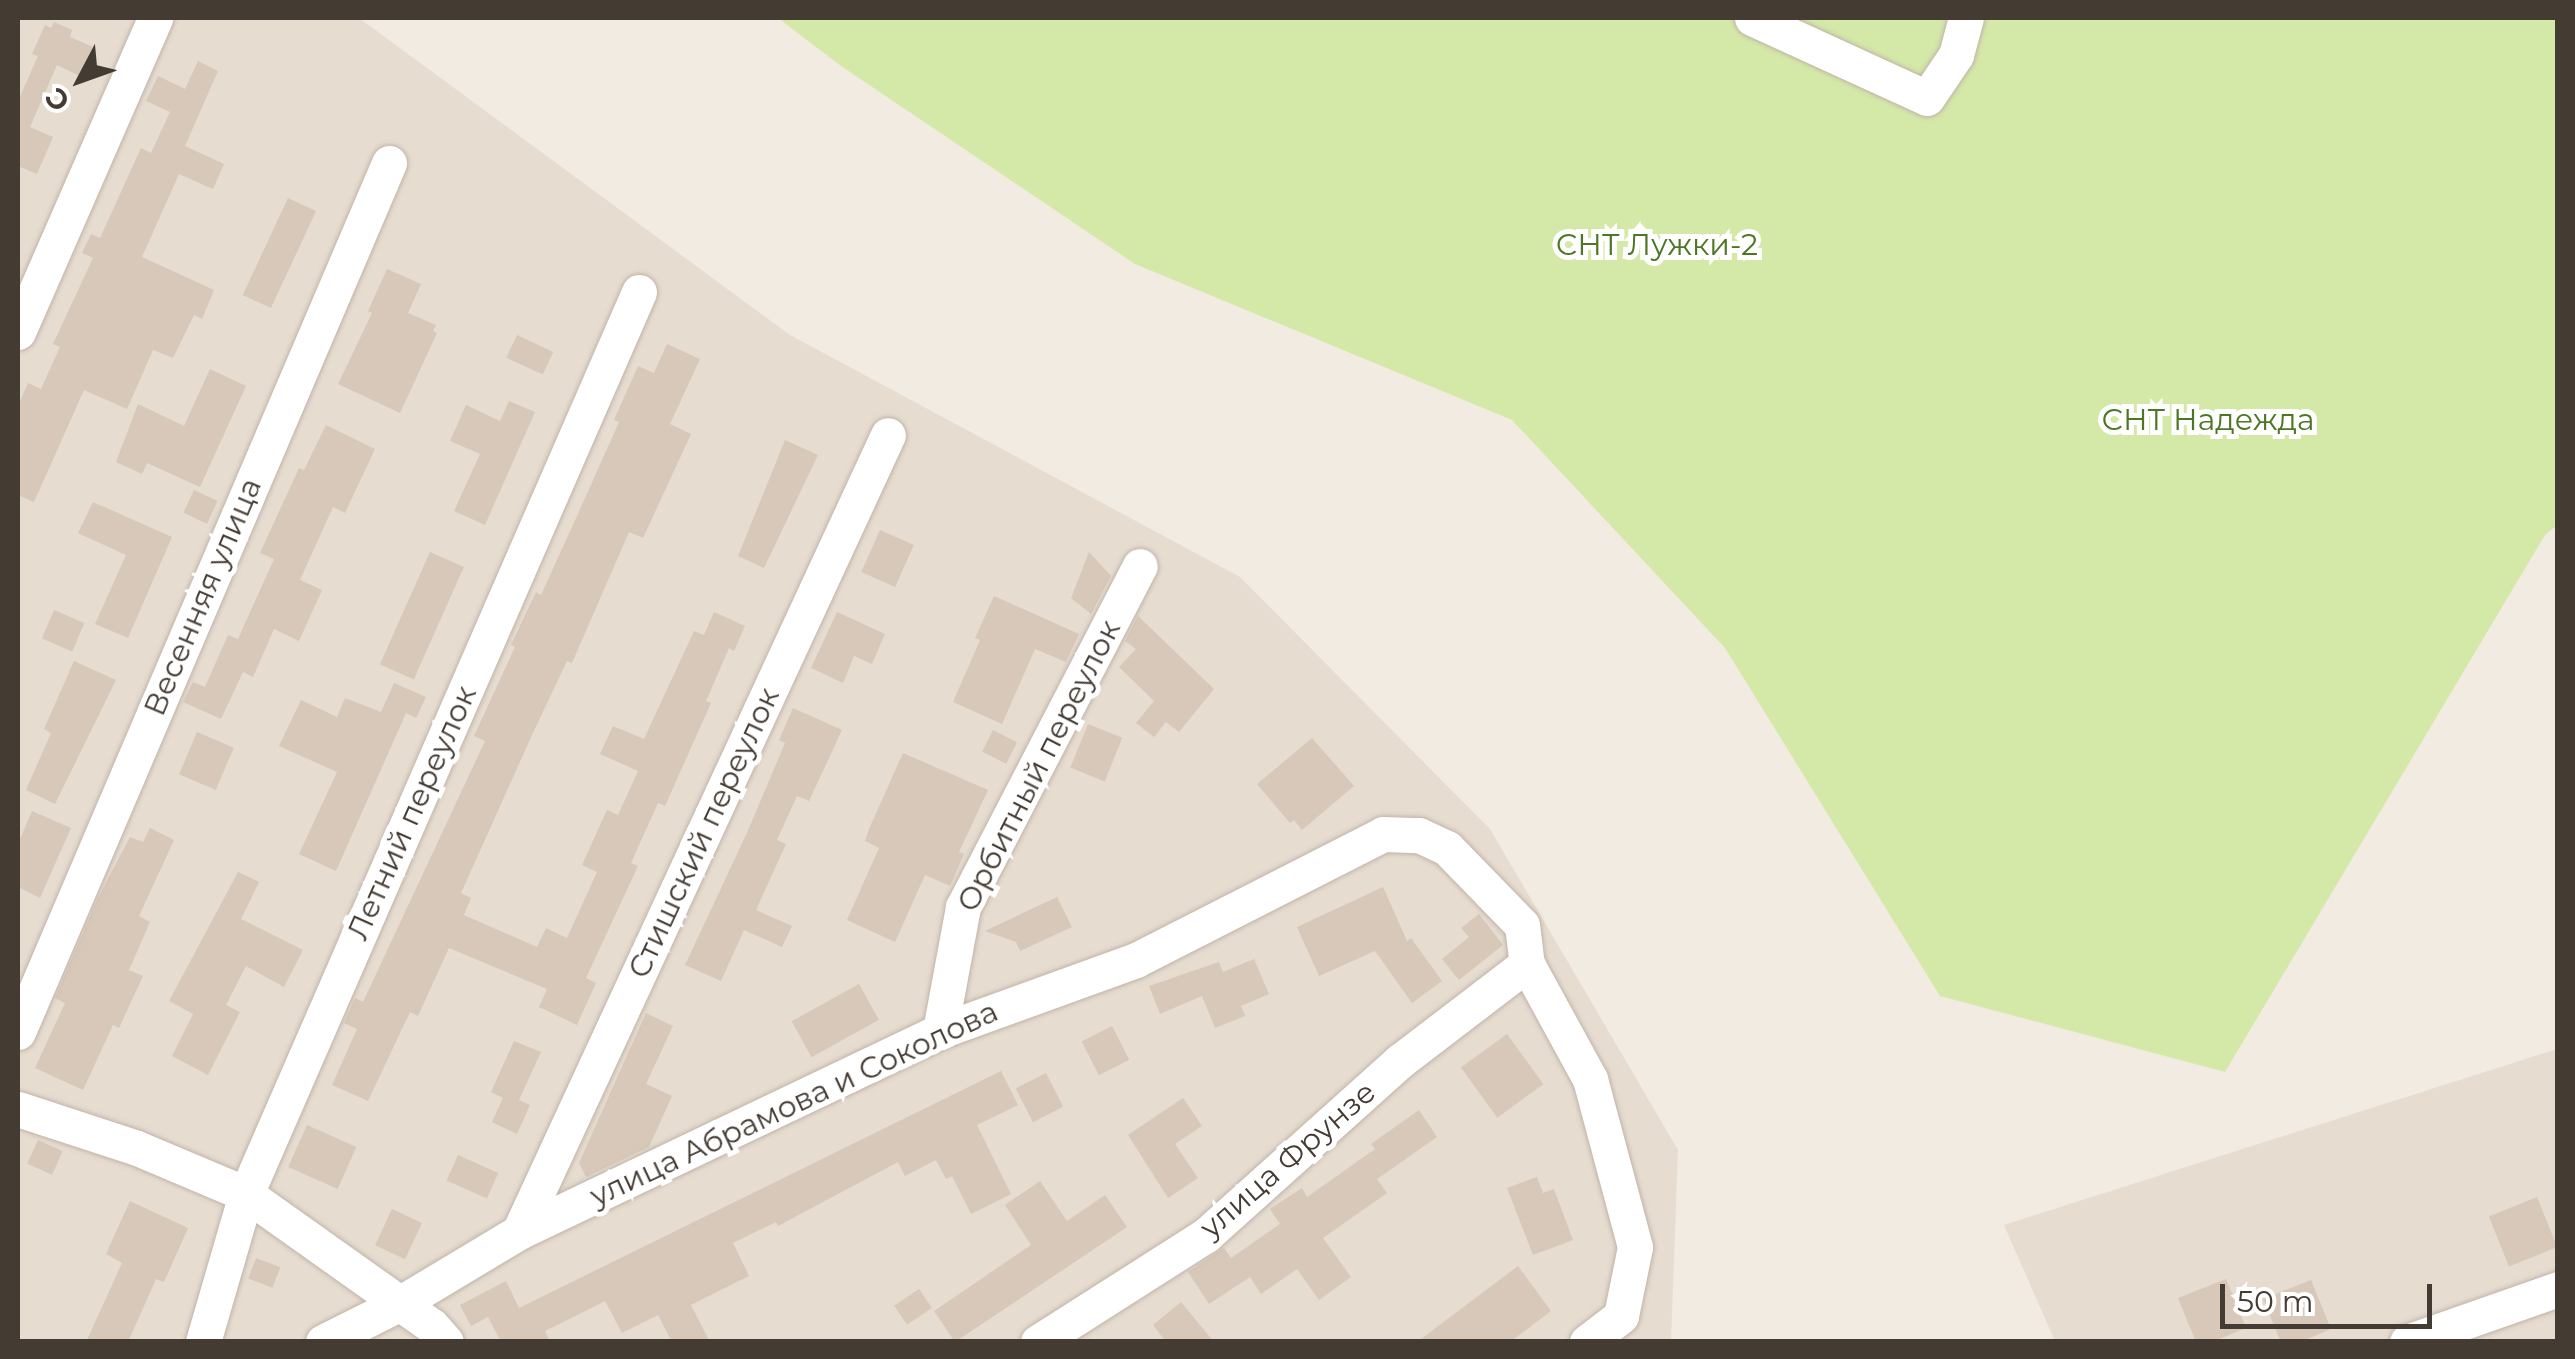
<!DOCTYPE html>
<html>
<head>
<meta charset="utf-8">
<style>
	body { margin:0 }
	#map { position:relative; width:2575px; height:1359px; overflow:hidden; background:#f2ebe2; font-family:Montserrat,sans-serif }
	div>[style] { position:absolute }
	.residential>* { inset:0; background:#e6dcd0 }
	.green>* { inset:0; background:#d4e9a8 }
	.building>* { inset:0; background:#d7c8ba; transform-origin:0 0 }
	.roads { filter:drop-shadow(0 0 2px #c1b4a8) drop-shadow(0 0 2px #c1b4a8) }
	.minor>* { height:35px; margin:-17.5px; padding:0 17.5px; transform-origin:17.5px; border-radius:17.5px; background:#fff }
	span { translate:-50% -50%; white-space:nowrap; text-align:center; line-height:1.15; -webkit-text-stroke:10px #fff; paint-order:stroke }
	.park-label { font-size:30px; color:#4e7724 }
	.street-label { font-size:30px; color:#443b33 }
	.frame { position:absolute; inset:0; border:20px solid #443b33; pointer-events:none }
	.north { position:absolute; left:30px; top:30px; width:100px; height:100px; -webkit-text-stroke:8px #fff; paint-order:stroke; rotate:229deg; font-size:28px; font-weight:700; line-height:40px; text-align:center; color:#443b33 }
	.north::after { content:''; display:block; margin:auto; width:35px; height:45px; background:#443b33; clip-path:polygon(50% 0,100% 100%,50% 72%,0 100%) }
	.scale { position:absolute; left:2220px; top:1284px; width:212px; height:45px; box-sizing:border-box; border:5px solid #443b33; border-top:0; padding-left:12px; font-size:30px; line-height:35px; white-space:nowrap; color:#443b33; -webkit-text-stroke:8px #fff; paint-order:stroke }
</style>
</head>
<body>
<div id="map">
	<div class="residential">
		<div style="clip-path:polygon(18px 18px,359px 18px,790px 335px,1240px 577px,1490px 829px,1678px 1150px,1671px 1341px,18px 1341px)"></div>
		<div style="clip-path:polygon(2557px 1049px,2557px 1341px,2055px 1341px,2004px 1225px)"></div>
	</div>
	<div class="green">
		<div style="clip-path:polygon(778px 18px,2557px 18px,2557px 525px,2545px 535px,2225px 1072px,1940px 996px,1725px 648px,1512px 420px,1135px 264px,841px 66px)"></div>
	</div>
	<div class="building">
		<div style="clip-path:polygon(54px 22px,72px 30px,70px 37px,93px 47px,80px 76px,57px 65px,30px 127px,53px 137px,37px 174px,18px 166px,18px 101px,38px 56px,32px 54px,45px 25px,51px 28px)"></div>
		<div style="clip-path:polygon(198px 61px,218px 71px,185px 146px,224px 164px,213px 189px,179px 174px,142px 257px,214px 290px,202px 319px,194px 315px,173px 358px,153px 350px,127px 409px,84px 390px,34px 502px,18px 495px,18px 406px,28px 383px,41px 389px,60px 347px,53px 344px,93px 258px,82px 253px,91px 234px,100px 238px,141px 148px,151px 153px,170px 112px,146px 101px,158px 76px,185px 89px)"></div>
		<div style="left:288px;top:198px;width:31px;height:107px;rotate:25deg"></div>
		<div style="clip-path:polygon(387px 269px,421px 284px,408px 313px,436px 325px,433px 331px,437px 333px,400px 413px,338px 384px,372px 313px,368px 311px)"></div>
		<div style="left:517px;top:335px;width:40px;height:25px;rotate:25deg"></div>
		<div style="clip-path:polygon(667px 344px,700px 359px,670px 424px,691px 434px,643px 538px,629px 532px,572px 663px,567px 661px,532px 735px,461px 893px,471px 898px,464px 915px,537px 947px,546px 928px,567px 938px,597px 872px,582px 865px,607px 810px,618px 815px,638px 771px,600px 754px,613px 726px,644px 739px,694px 631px,704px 635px,714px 612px,745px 626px,734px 651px,729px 648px,706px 701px,711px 703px,665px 806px,658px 803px,631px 863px,638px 866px,586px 978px,596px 983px,577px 1025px,539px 1007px,547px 989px,449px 948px,418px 1016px,410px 1012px,368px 1101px,332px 1085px,357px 1029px,344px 1023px,355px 998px,363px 1002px,485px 741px,474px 736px,515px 647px,511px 645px,536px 592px,541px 595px,577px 516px,619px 422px,614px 420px,638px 366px,654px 373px)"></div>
		<div style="clip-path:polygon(210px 369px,246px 386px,200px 487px,147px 463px,142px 474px,116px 462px,138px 404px,184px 426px)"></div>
		<div style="clip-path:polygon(509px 401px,535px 412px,485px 525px,454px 511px,480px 454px,450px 441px,466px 405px,500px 421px)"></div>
		<div style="clip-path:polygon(326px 425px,375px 449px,345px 513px,333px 507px,300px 580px,322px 590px,299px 641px,274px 629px,253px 677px,243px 672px,221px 719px,183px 702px,193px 682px,205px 687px,228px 635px,238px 639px,274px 559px,260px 553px,299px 468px,304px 470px)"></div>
		<div style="clip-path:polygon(785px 440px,818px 455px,764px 568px,738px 556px)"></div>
		<div style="left:194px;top:490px;width:26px;height:25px;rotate:25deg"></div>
		<div style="clip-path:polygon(93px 502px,172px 537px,128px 638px,95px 624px,126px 555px,78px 533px)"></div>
		<div style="left:880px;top:530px;width:37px;height:46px;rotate:24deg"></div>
		<div style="left:430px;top:552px;width:37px;height:123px;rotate:24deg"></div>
		<div style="clip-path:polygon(1089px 552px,1111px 576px,1091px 614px,1071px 598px)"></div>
		<div style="clip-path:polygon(994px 596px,1079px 634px,1066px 662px,1035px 649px,1002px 724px,953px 702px,980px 640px,975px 638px)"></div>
		<div style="left:54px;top:610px;width:33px;height:31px;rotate:23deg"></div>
		<div style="clip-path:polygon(837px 612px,885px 634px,872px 664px,854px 656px,843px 683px,811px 668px)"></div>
		<div style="clip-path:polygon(1138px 616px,1214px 689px,1179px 732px,1166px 722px,1154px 737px,1136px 723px,1154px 701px,1119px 667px,1136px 649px,1125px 641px)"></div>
		<div style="clip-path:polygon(74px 661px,116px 680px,55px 804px,26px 790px,51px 733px,44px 729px)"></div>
		<div style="clip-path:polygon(394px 683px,426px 697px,416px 718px,406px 713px,336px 871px,299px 854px,337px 772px,279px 746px,301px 700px,337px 717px,345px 698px,381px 712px)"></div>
		<div style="clip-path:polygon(793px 708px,842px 730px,809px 801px,797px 796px,777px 840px,786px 844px,756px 910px,792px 926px,782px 947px,744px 930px,721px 981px,685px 965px,746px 835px,785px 743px,779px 740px)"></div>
		<div style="left:1088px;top:724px;width:37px;height:47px;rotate:22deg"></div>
		<div style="left:993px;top:730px;width:27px;height:24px;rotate:27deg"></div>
		<div style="left:197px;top:732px;width:40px;height:46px;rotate:23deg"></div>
		<div style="clip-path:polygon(1312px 738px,1354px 786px,1302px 830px,1294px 820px,1290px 823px,1257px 784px)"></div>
		<div style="clip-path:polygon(903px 753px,988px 790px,959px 852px,964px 854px,950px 886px,925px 875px,895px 942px,847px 920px,879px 848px,865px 841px,869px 829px)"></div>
		<div style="clip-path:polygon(32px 811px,71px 828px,40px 898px,18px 887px,18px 844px)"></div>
		<div style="clip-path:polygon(150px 828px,174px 840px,139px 916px,150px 922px,129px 970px,143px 976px,119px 1028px,113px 1025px,83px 1090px,35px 1068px,65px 1003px,55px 998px,98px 898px,130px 837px,143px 842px)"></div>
		<div style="clip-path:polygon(238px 872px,259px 882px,241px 919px,303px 950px,284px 987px,246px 966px,226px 1005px,240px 1012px,208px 1075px,172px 1056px,193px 1014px,169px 1001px)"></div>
		<div style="clip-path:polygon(1383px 887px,1407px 941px,1411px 938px,1442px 981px,1412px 1003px,1375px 951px,1319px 976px,1297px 927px)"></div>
		<div style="clip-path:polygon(1057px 897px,1072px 927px,1020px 951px,1016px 942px,985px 931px)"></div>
		<div style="clip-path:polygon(1479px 914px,1503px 945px,1459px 980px,1442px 959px,1469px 937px,1461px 928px)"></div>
		<div style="clip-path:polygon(1254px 959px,1269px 994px,1241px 1006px,1245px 1016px,1215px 1028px,1202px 996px,1160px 1014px,1149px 986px,1219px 962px,1223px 972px)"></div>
		<div style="left:859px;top:984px;width:41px;height:77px;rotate:61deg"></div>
		<div style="clip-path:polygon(646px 1013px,673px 1026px,646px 1084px,672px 1096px,649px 1147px,586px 1177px,579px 1163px)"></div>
		<div style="left:1112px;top:1026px;width:38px;height:34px;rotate:63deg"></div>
		<div style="left:1507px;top:1034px;width:62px;height:57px;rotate:54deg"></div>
		<div style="clip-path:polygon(514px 1041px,541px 1052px,519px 1100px,530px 1105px,517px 1134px,492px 1122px,503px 1098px,491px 1092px)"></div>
		<div style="clip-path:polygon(1001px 1071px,1018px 1105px,977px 1125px,1011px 1194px,971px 1214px,952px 1176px,946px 1179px,936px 1160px,905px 1176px,898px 1162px,778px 1226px,776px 1222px,733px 1243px,749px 1276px,691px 1305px,710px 1342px,672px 1342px,658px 1315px,622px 1333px,605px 1301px,545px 1331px,550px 1342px,501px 1342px,488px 1317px,471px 1326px,460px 1305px,506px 1281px,519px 1308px)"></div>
		<div style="left:1046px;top:1073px;width:38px;height:34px;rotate:63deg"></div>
		<div style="clip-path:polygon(1183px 1098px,1202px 1126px,1175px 1144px,1198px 1178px,1168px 1198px,1128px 1135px)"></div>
		<div style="clip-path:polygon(1419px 1110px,1437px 1137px,1377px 1179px,1387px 1193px,1323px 1238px,1351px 1277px,1319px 1300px,1297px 1269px,1261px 1294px,1250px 1277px,1209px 1304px,1188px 1272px,1224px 1248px,1231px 1258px,1280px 1224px,1270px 1209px,1302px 1188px,1307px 1197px,1375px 1149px,1371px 1144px)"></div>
		<div style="left:307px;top:1125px;width:54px;height:46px;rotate:24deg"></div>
		<div style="left:38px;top:1140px;width:27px;height:26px;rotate:24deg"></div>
		<div style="left:458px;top:1155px;width:44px;height:28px;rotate:24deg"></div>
		<div style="clip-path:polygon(1537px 1177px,1543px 1193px,1554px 1189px,1573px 1240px,1533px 1255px,1507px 1188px)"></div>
		<div style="clip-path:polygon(1040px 1181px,1067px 1221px,1105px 1195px,1127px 1227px,955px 1342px,934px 1311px,1031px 1245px,1005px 1205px)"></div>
		<div style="left:2537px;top:1197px;width:54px;height:52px;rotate:68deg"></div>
		<div style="clip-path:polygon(130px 1201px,188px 1228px,164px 1282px,156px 1279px,128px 1342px,86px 1342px,122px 1263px,106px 1254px)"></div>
		<div style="left:392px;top:1209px;width:33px;height:40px;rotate:25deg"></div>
		<div style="left:256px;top:1258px;width:26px;height:22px;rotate:21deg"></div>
		<div style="clip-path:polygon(1518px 1266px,1551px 1311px,1510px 1342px,1417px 1342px)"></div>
		<div style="clip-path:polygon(2226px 1279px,2246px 1328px,2212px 1342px,2196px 1342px,2178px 1298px)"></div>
		<div style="clip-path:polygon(2311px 1280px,2331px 1329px,2300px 1342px,2281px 1342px,2263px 1299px)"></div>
		<div style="left:919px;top:1289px;width:23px;height:30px;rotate:56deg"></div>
		<div style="clip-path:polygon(1181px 1302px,1214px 1342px,1166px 1342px,1153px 1325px)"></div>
	</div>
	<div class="roads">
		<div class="minor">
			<div style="left:1752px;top:18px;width:192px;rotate:24.6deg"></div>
			<div style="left:1927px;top:98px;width:52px;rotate:-56deg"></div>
			<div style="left:1956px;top:55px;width:38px;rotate:-75deg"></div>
			<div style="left:18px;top:332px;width:343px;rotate:-66.4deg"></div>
			<div style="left:940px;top:1031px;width:126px;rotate:-79.5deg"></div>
			<div style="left:963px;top:907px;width:384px;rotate:-62.6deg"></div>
			<div style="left:18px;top:1032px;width:945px;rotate:-66.88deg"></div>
			<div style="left:18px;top:1109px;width:125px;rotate:18.1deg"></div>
			<div style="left:137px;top:1148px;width:118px;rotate:22.9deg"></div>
			<div style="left:246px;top:1194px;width:228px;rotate:35.4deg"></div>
			<div style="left:432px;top:1326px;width:21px;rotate:49deg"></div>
			<div style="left:519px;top:1232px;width:878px;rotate:-65.16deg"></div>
			<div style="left:203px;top:1342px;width:154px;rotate:-73.8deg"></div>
			<div style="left:246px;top:1194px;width:984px;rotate:-66.46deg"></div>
			<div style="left:323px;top:1342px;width:85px;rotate:-26.6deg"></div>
			<div style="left:399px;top:1304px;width:140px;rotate:-31deg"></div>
			<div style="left:519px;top:1232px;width:467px;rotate:-25.5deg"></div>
			<div style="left:940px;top:1031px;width:208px;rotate:-19.9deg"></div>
			<div style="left:1136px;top:960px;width:277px;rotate:-27deg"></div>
			<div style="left:1383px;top:834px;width:36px;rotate:2deg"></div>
			<div style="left:1419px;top:835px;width:31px;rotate:25deg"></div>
			<div style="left:1447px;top:848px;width:107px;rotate:45.8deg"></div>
			<div style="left:1522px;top:925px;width:39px;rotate:83deg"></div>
			<div style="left:1527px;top:964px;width:131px;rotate:61.3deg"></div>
			<div style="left:1590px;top:1079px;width:174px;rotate:75deg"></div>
			<div style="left:1635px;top:1247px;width:70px;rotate:101.5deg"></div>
			<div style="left:1621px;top:1316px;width:43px;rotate:142.6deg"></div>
			<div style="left:1038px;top:1342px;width:199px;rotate:-32.5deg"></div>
			<div style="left:1206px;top:1235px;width:261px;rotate:-41.9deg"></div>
			<div style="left:1400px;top:1061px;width:160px;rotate:-37.4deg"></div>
			<div style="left:2407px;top:1342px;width:160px;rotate:-19.3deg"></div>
		</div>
	</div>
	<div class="park-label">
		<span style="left:1657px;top:245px">СНТ Лужки-2</span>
		<span style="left:2208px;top:420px">СНТ Надежда</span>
	</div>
	<div class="street-label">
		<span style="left:203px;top:597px;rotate:-67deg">Весенняя улица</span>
		<span style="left:1039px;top:766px;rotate:-63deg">Орбитный переулок</span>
		<span style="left:412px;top:813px;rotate:-66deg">Летний переулок</span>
		<span style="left:704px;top:833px;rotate:-65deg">Стишский переулок</span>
		<span style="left:794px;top:1104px;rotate:-25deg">улица Абрамова и Соколова</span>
		<span style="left:1288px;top:1160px;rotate:-41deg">улица Фрунзе</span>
	</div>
	<div class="frame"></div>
	<div class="north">С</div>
	<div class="scale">50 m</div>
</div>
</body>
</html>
